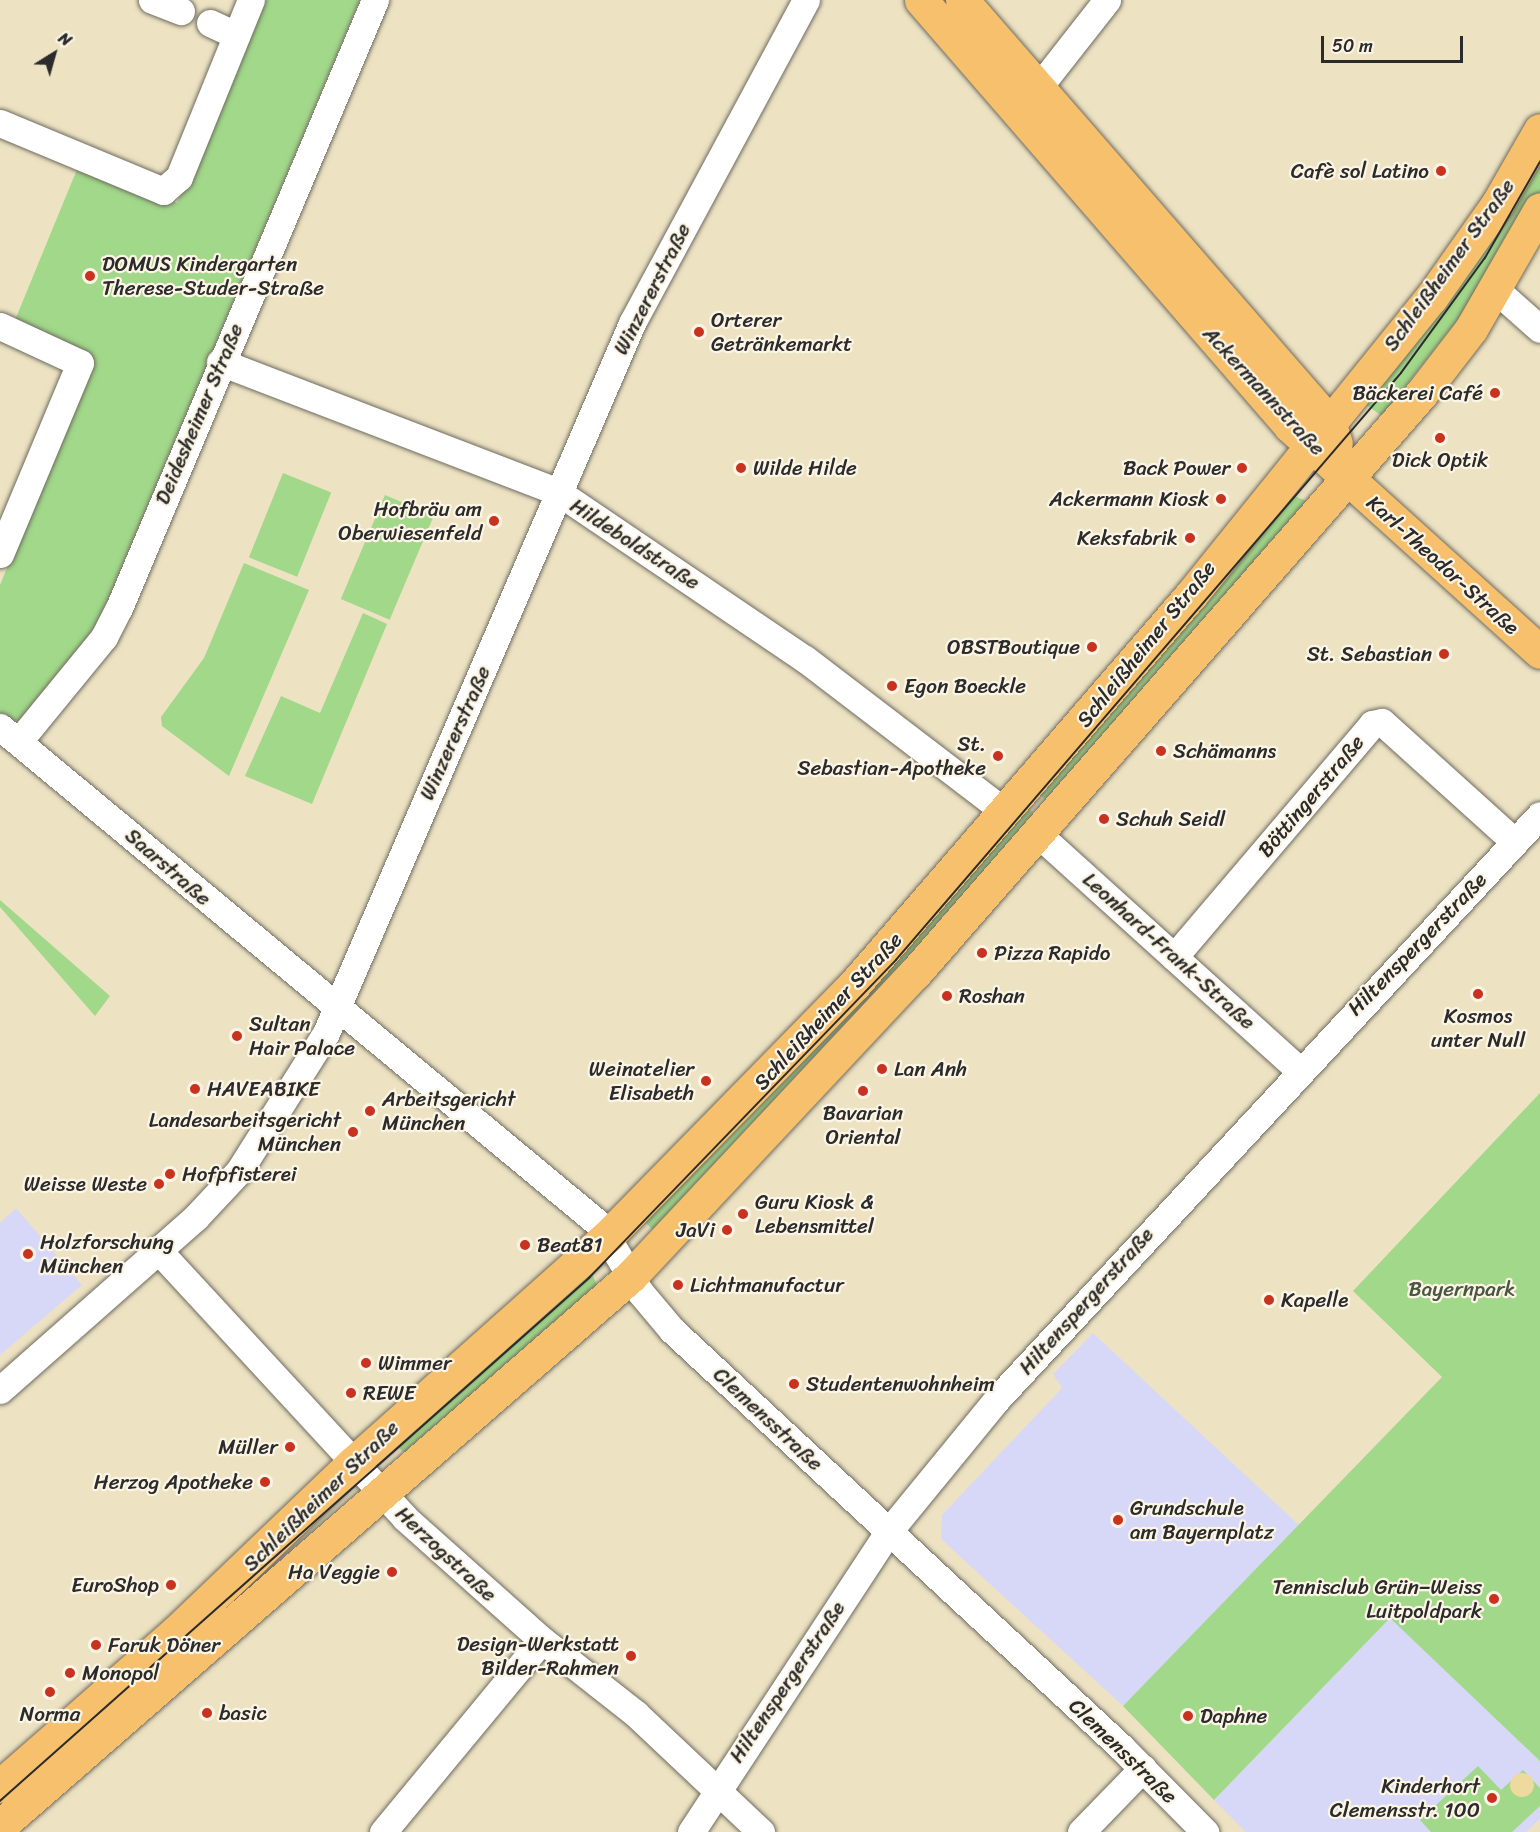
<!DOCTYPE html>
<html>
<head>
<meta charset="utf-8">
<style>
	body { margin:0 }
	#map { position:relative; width:1540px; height:1832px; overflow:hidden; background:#ede3c3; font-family:Sriracha,sans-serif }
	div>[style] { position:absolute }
	.built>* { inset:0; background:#d7d7f8 }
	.green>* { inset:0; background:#a1d889; transform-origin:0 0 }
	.sand>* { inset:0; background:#eeda9e }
	.round { border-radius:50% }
	.roads { filter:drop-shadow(0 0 2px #6f6b60) drop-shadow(0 0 2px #6f6b60) }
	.minor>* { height:27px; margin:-13.5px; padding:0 13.5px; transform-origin:13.5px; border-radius:13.5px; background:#fff }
	.major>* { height:33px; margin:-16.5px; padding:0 16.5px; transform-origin:16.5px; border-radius:16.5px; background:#f7c06c }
	.tram>* { height:1.5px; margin:-0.75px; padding:0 0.75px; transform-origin:0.75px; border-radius:0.75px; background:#2b2b2b }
	.dots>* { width:16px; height:16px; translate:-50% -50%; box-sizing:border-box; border:3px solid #fcf5e5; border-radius:50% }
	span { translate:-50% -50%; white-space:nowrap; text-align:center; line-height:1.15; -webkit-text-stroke:4.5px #fcf5e5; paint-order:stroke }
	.poi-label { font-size:21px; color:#2b2b2b }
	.right { translate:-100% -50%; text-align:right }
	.left { translate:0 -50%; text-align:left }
	.street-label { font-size:21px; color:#2b2b2b }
	.park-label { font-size:21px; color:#485642 }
	.north { position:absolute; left:24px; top:24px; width:60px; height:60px; -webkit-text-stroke:4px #fcf5e5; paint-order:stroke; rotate:37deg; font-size:16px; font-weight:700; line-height:24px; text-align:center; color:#2b2b2b }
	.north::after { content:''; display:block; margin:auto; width:21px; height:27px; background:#2b2b2b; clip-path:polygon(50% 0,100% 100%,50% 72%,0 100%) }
	.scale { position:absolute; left:1321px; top:36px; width:142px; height:27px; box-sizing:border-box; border:3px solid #2b2b2b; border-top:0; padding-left:8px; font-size:18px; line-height:21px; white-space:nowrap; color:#2b2b2b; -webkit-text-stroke:4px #fcf5e5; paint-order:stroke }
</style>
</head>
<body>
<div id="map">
	<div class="built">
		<div style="clip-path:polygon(16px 1208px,82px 1285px,0 1355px,0 1223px)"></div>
		<div style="clip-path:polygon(1093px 1333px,1300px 1526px,1123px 1706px,941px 1539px,942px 1515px,1062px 1388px,1053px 1374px)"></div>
		<div style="clip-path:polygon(1391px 1617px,1540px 1761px,1540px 1819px,1526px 1832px,1246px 1832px,1214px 1800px)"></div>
	</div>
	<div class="green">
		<div style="clip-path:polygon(266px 0,360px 0,100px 619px,31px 719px,6px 721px,0 717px,0 585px,92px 358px,13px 325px,80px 162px,177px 203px)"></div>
		<div style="clip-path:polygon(1540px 150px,1540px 193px,1478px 294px,1382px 416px,1365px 404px,1437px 314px)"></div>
		<div style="left:283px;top:473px;width:52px;height:91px;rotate:22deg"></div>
		<div style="left:385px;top:495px;width:53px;height:113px;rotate:23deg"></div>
		<div style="clip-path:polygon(1292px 495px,1311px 503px,1052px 805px,1032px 788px)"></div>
		<div style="clip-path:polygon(244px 563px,309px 590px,229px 776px,162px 726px,161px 717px,204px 658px)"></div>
		<div style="clip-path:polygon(363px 613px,387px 624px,312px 804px,245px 776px,281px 696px,320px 713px)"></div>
		<div style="clip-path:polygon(1021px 803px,1042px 820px,654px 1231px,644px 1221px)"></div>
		<div style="clip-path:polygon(0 900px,110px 996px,95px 1016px,0 907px)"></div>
		<div style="clip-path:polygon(1540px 1093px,1540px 1761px,1390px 1618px,1214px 1800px,1123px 1706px,1442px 1377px,1353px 1291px)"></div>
		<div style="clip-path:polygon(589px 1267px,600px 1292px,408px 1456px,397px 1446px,394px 1442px)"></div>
		<div style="clip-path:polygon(1478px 1766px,1501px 1790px,1523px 1770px,1540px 1788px,1540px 1806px,1512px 1832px,1431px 1832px,1420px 1820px)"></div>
	</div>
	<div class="sand">
		<div class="round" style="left:1510px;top:1773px;width:24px;height:24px"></div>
	</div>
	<div class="roads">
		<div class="minor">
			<div style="left:152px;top:0;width:31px;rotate:21deg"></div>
			<div style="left:210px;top:23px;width:29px;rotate:25deg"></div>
			<div style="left:1038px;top:88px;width:112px;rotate:-51.9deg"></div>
			<div style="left:0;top:123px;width:177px;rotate:22.6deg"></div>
			<div style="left:163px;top:191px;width:21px;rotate:-41deg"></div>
			<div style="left:179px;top:177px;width:191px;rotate:-67.9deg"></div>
			<div style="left:1495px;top:289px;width:60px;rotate:41.6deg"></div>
			<div style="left:0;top:326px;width:88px;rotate:24.8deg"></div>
			<div style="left:80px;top:363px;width:207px;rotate:112.7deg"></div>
			<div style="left:220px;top:362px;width:362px;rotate:21deg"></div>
			<div style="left:558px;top:492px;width:298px;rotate:34.1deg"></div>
			<div style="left:805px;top:659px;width:250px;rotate:37.4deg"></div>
			<div style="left:0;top:727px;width:778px;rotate:39.68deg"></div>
			<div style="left:599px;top:1224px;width:79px;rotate:58.9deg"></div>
			<div style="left:640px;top:1292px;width:50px;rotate:49.9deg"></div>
			<div style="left:672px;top:1330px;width:613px;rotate:42.88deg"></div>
			<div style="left:1121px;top:1747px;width:120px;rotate:45.3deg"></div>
			<div style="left:19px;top:741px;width:134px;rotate:-50.7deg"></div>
			<div style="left:104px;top:637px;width:33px;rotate:-63deg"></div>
			<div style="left:119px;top:608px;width:660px;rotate:-67.17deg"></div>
			<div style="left:1038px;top:834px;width:350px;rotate:42.1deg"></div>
			<div style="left:1174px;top:957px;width:306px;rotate:-49.6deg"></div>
			<div style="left:1372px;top:724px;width:10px;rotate:-11deg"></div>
			<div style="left:1382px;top:722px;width:179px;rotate:42.1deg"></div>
			<div style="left:158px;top:1250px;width:364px;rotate:47.3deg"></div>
			<div style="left:405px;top:1518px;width:183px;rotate:41.7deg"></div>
			<div style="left:542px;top:1640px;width:120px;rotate:38.2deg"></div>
			<div style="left:636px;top:1714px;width:172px;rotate:43.3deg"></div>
			<div style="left:0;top:1390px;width:261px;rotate:-41.4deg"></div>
			<div style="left:196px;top:1217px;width:63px;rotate:-46.9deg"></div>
			<div style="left:239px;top:1171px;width:163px;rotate:-57.8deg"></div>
			<div style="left:326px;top:1033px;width:773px;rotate:-66.68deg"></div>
			<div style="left:632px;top:323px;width:367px;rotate:-61.7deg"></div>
			<div style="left:383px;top:1832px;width:249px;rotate:-50.4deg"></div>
			<div style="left:691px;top:1832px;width:360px;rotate:-56.7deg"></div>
			<div style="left:889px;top:1531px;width:171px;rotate:-50.7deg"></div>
			<div style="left:997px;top:1399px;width:797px;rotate:-47.08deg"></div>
			<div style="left:1081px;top:1832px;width:89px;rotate:-45.9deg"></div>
		</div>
		<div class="major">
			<div style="left:921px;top:0;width:564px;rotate:49.1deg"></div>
			<div style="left:1290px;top:426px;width:337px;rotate:42.1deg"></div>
			<div style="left:962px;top:0;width:559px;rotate:48.99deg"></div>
			<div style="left:1329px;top:422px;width:22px;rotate:72deg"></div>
			<div style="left:0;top:1786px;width:232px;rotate:-41.2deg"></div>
			<div style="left:175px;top:1633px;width:246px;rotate:-43.7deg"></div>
			<div style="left:353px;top:1463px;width:343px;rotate:-41.7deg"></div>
			<div style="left:609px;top:1235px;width:350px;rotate:-45.6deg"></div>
			<div style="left:854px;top:985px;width:515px;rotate:-49.17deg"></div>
			<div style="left:1191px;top:595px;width:382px;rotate:-51.1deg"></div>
			<div style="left:1431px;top:298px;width:116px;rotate:-54.8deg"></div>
			<div style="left:1498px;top:203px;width:84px;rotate:-60.1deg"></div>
			<div style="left:0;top:1826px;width:837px;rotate:-41.08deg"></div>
			<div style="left:631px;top:1276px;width:415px;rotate:-46.9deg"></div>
			<div style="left:915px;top:973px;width:769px;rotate:-48.85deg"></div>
			<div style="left:1421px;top:394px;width:82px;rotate:-52.4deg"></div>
			<div style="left:1471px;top:329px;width:138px;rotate:-60.1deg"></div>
		</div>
	</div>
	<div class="tram">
		<div style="left:0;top:1801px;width:788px;rotate:-41.6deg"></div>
		<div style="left:589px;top:1278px;width:442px;rotate:-46deg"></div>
		<div style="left:896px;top:960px;width:774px;rotate:-49.29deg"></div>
		<div style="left:1401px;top:373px;width:142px;rotate:-53.9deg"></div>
		<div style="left:1485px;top:258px;width:111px;rotate:-60.2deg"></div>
	</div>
	<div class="dots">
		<div style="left:1441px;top:171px;background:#c8321e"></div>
		<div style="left:90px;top:276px;background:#c8321e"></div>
		<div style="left:699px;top:332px;background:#c8321e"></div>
		<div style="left:1495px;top:393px;background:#c8321e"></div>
		<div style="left:1440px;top:438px;background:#c8321e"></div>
		<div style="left:741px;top:468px;background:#c8321e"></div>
		<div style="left:1242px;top:468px;background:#c8321e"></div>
		<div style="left:1221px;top:499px;background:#c8321e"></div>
		<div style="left:494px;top:521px;background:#c8321e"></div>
		<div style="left:1190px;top:538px;background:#c8321e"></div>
		<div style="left:1092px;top:647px;background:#c8321e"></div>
		<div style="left:1444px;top:654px;background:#c8321e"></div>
		<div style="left:892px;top:686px;background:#c8321e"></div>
		<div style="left:1161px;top:751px;background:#c8321e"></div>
		<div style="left:998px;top:756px;background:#c8321e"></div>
		<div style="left:1104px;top:819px;background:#c8321e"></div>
		<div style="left:982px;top:953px;background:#c8321e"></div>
		<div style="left:1478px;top:994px;background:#c8321e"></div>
		<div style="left:947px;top:996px;background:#c8321e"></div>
		<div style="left:237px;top:1036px;background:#c8321e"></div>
		<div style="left:882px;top:1069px;background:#c8321e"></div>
		<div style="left:706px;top:1081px;background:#c8321e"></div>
		<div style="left:195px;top:1089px;background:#c8321e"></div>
		<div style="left:863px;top:1091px;background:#c8321e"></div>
		<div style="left:370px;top:1111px;background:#c8321e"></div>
		<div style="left:353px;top:1132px;background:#c8321e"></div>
		<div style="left:170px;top:1174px;background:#c8321e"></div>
		<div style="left:159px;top:1184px;background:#c8321e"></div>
		<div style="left:743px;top:1214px;background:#c8321e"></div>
		<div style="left:727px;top:1230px;background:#c8321e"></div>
		<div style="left:525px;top:1245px;background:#c8321e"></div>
		<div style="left:28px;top:1254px;background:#c8321e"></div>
		<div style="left:678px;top:1285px;background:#c8321e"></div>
		<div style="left:1269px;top:1300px;background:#c8321e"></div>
		<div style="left:366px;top:1363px;background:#c8321e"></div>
		<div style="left:794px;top:1384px;background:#c8321e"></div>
		<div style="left:351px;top:1393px;background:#c8321e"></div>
		<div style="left:290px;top:1447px;background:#c8321e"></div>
		<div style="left:265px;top:1482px;background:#c8321e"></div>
		<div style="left:1118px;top:1520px;background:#c8321e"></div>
		<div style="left:392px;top:1572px;background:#c8321e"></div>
		<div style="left:171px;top:1585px;background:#c8321e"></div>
		<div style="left:1494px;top:1599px;background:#c8321e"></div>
		<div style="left:96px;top:1645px;background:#c8321e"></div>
		<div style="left:631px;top:1656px;background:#c8321e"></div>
		<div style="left:70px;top:1673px;background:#c8321e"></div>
		<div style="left:50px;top:1692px;background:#c8321e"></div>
		<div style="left:207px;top:1713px;background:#c8321e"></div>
		<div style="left:1188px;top:1716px;background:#c8321e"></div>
		<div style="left:1492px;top:1798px;background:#c8321e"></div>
	</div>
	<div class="poi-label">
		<span class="right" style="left:1429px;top:171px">Cafè sol Latino</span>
		<span class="left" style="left:102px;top:276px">DOMUS Kindergarten<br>Therese-Studer-Straße</span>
		<span class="left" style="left:711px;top:332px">Orterer<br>Getränkemarkt</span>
		<span class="right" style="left:1483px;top:393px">Bäckerei Café</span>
		<span style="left:1440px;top:460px">Dick Optik</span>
		<span class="left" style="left:753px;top:468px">Wilde Hilde</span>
		<span class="right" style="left:1230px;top:468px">Back Power</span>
		<span class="right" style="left:1209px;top:499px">Ackermann Kiosk</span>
		<span class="right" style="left:482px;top:521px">Hofbräu am<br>Oberwiesenfeld</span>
		<span class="right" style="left:1178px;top:538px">Keksfabrik</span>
		<span class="right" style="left:1080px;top:647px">OBSTBoutique</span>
		<span class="right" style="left:1432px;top:654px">St. Sebastian</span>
		<span class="left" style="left:904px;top:686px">Egon Boeckle</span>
		<span class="right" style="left:986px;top:756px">St.<br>Sebastian-Apotheke</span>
		<span class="left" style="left:1173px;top:751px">Schämanns</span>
		<span class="left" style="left:1116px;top:819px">Schuh Seidl</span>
		<span class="left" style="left:994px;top:953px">Pizza Rapido</span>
		<span class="left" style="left:959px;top:996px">Roshan</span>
		<span style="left:1478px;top:1028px">Kosmos<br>unter Null</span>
		<span class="left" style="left:249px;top:1036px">Sultan<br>Hair Palace</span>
		<span class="right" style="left:694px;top:1081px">Weinatelier<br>Elisabeth</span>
		<span class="left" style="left:894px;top:1069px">Lan Anh</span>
		<span class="left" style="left:207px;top:1089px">HAVEABIKE</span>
		<span class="left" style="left:382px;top:1111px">Arbeitsgericht<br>München</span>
		<span style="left:863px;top:1125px">Bavarian<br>Oriental</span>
		<span class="right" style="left:341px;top:1132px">Landesarbeitsgericht<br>München</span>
		<span class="left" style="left:182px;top:1174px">Hofpfisterei</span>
		<span class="right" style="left:147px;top:1184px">Weisse Weste</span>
		<span class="left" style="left:755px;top:1214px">Guru Kiosk &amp;<br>Lebensmittel</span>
		<span class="right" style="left:715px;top:1230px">JaVi</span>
		<span class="left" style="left:40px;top:1254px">Holzforschung<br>München</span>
		<span class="left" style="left:537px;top:1245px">Beat81</span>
		<span class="left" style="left:690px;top:1285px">Lichtmanufactur</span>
		<span class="left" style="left:1281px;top:1300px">Kapelle</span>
		<span class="left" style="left:378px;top:1363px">Wimmer</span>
		<span class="left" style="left:806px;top:1384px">Studentenwohnheim</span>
		<span class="left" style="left:363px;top:1393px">REWE</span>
		<span class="right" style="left:278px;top:1447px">Müller</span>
		<span class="right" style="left:253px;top:1482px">Herzog Apotheke</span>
		<span class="left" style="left:1130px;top:1520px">Grundschule<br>am Bayernplatz</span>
		<span class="right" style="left:380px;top:1572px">Ha Veggie</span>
		<span class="right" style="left:159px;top:1585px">EuroShop</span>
		<span class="right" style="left:1482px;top:1599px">Tennisclub Grün–Weiss<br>Luitpoldpark</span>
		<span class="right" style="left:619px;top:1656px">Design-Werkstatt<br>Bilder-Rahmen</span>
		<span class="left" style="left:108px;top:1645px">Faruk Döner</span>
		<span class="left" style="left:82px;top:1673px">Monopol</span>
		<span class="left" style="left:219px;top:1713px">basic</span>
		<span style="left:50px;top:1714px">Norma</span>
		<span class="left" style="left:1200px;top:1716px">Daphne</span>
		<span class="right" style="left:1480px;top:1798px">Kinderhort<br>Clemensstr. 100</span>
	</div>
	<div class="street-label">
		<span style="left:1449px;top:265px;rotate:-54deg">Schleißheimer Straße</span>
		<span style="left:652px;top:289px;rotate:-63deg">Winzererstraße</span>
		<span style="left:1264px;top:391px;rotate:47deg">Ackermannstraße</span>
		<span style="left:199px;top:414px;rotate:-67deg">Deidesheimer Straße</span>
		<span style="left:635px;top:544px;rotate:33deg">Hildeboldstraße</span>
		<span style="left:1443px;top:565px;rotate:42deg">Karl-Theodor-Straße</span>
		<span style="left:1146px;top:644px;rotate:-51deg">Schleißheimer Straße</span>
		<span style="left:455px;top:733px;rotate:-66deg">Winzererstraße</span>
		<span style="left:1311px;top:796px;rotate:-50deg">Böttingerstraße</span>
		<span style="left:168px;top:867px;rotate:41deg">Saarstraße</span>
		<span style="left:1417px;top:944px;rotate:-46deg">Hiltenspergerstraße</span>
		<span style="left:1169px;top:951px;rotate:42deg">Leonhard-Frank-Straße</span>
		<span style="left:828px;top:1011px;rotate:-47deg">Schleißheimer Straße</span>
		<span style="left:1086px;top:1301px;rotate:-48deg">Hiltenspergerstraße</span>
		<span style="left:768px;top:1419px;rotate:43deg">Clemensstraße</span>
		<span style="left:321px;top:1496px;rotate:-44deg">Schleißheimer Straße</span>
		<span style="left:446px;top:1554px;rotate:43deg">Herzogstraße</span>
		<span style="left:787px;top:1682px;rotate:-56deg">Hiltenspergerstraße</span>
		<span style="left:1123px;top:1751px;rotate:44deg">Clemensstraße</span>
	</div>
	<div class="park-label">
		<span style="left:1462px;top:1289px">Bayernpark</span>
	</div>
	<div class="north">N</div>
	<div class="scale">50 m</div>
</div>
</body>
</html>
